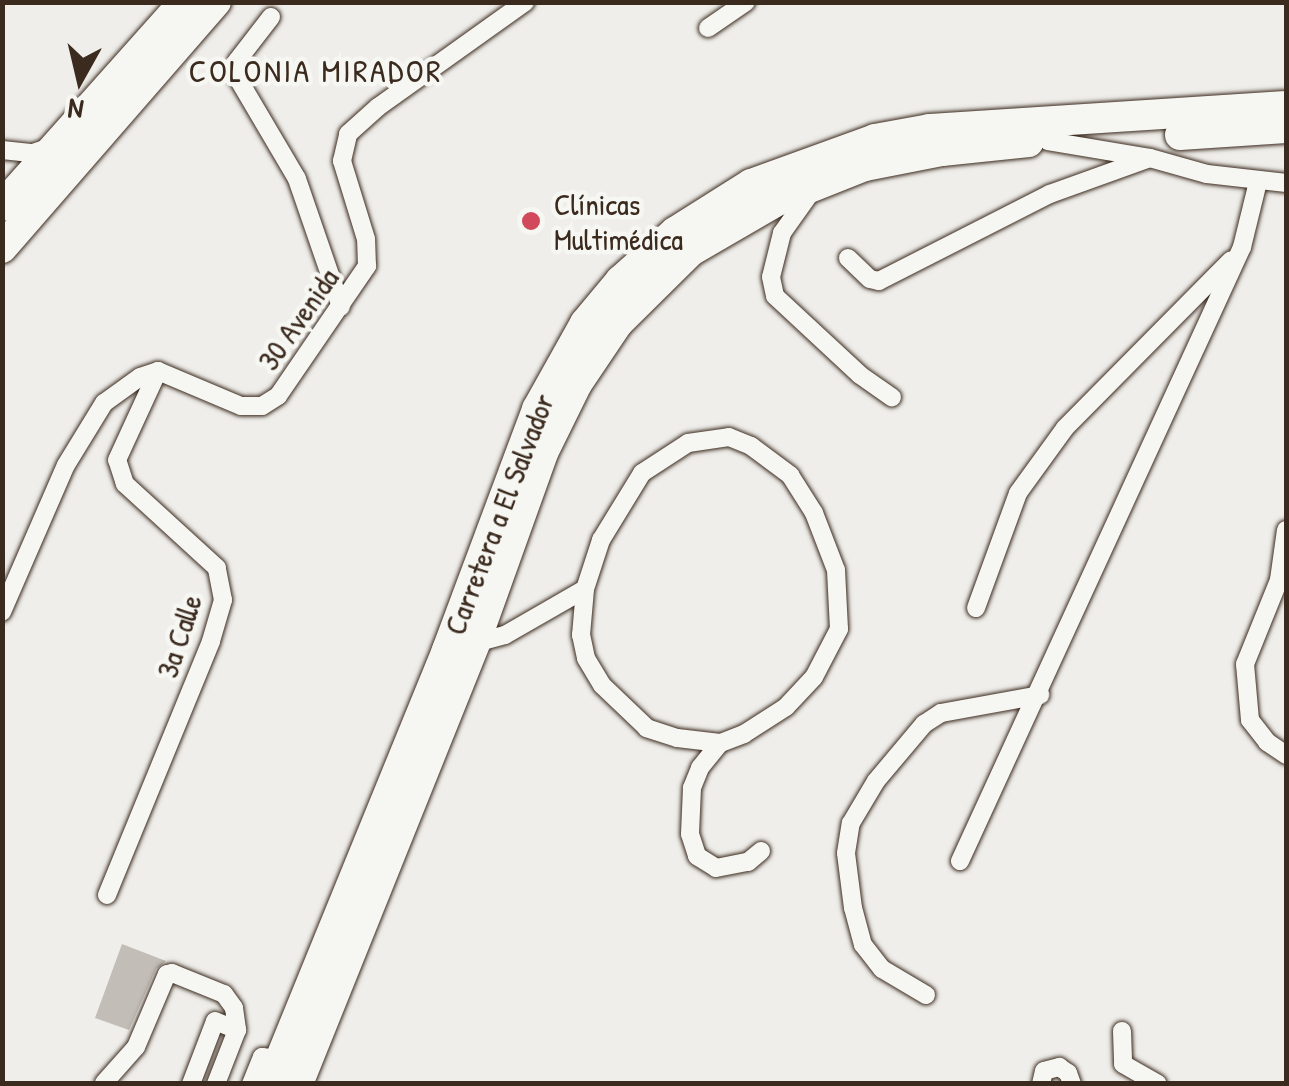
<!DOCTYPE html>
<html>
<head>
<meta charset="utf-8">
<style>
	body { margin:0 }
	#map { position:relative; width:1289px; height:1086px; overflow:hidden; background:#efeeea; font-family:"Patrick Hand",sans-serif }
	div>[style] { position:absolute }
	.building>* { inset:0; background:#c2bdb7 }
	.roads { filter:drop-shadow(0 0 2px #3b2a1e) drop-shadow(0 0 2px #3b2a1e) }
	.street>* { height:18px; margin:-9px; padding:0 9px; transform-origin:9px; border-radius:9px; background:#f6f6f2 }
	.highway>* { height:30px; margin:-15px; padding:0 15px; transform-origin:15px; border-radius:15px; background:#f6f6f2 }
	.dots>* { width:28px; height:28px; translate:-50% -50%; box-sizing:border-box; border:5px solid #f6f6f2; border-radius:50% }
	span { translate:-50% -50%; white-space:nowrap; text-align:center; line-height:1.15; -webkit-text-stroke:9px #f6f6f2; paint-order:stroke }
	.poi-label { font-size:30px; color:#3b2a1e }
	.left { translate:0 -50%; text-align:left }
	.street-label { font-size:30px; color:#3b2a1e }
	.neighbourhood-label { font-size:32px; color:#3b2a1e; letter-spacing:2.5px }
	.frame { position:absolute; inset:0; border:5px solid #3b2a1e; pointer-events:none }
	.north { position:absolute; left:30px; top:30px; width:100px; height:100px; -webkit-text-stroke:8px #f6f6f2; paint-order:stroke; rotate:188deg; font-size:28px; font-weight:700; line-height:40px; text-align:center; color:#3b2a1e }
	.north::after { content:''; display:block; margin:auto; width:35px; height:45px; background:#3b2a1e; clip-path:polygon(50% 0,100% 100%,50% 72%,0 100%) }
</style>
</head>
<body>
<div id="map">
	<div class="building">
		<div style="clip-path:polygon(122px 944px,166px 961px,156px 969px,129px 1030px,95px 1018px)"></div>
	</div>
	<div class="roads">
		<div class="street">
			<div style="left:271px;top:17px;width:56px;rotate:127.7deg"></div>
			<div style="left:237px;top:61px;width:16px;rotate:90deg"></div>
			<div style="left:237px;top:77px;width:118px;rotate:59.5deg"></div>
			<div style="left:297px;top:179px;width:135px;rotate:71deg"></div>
			<div style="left:708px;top:28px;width:46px;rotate:-34.4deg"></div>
			<div style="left:1048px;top:141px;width:103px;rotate:9.5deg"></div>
			<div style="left:1150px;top:158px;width:59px;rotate:15.7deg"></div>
			<div style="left:1207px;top:174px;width:80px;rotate:6.5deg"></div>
			<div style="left:2px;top:150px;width:31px;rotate:6deg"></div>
			<div style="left:33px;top:153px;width:21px;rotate:-19deg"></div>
			<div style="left:816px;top:185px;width:59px;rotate:125.3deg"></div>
			<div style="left:782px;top:233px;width:45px;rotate:104deg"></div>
			<div style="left:771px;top:277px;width:19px;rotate:78deg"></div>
			<div style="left:775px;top:296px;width:116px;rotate:42.9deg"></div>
			<div style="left:860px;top:375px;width:39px;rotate:35deg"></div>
			<div style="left:848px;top:258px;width:30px;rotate:44deg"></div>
			<div style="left:870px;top:279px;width:9px;rotate:13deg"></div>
			<div style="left:879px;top:281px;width:192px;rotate:-27deg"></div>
			<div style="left:1050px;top:194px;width:106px;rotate:-19.8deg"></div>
			<div style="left:729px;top:437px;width:24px;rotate:22deg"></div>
			<div style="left:751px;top:446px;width:49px;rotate:36.6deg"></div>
			<div style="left:790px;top:475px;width:45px;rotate:57.7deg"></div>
			<div style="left:814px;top:513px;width:61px;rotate:68.9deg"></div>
			<div style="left:836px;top:570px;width:59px;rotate:87.1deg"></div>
			<div style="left:839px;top:629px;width:54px;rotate:117.5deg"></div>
			<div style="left:814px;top:677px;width:41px;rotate:133deg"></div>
			<div style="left:786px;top:707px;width:50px;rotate:147.3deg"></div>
			<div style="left:744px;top:734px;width:26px;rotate:159deg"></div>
			<div style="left:720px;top:743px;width:43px;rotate:-173.4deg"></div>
			<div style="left:677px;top:738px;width:32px;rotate:-162deg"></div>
			<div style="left:647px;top:728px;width:62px;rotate:-136.3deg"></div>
			<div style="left:602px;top:685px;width:31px;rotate:-121deg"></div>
			<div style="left:586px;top:658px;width:24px;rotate:-102deg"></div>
			<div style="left:581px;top:635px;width:46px;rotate:-85deg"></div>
			<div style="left:585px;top:589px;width:52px;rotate:-71.9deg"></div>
			<div style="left:601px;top:540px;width:79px;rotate:-58.5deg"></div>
			<div style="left:642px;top:473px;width:55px;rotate:-33.1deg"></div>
			<div style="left:688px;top:443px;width:41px;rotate:-8.3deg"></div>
			<div style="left:1286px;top:530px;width:50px;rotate:98deg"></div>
			<div style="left:1279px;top:580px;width:91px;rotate:112deg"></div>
			<div style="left:1245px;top:664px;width:56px;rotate:84.9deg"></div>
			<div style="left:1250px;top:720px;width:28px;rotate:52deg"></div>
			<div style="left:1267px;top:742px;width:23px;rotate:34deg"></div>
			<div style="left:976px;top:608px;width:122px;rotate:-69.9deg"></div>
			<div style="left:1018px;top:493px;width:80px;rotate:-54.1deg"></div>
			<div style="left:1065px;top:428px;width:236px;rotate:-45.3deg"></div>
			<div style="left:2px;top:612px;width:160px;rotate:-66.5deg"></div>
			<div style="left:66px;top:465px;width:73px;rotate:-58.5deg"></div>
			<div style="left:104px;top:403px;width:44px;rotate:-35.8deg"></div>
			<div style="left:140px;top:377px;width:19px;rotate:-18deg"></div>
			<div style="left:158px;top:371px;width:90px;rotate:22.9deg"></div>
			<div style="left:241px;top:406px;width:21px"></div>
			<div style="left:262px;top:406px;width:19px;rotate:-32deg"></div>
			<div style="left:278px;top:396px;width:158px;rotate:-55.6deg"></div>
			<div style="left:367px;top:266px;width:27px;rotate:-92deg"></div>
			<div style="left:366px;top:239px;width:82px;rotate:-107.1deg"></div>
			<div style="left:342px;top:161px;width:28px;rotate:-77deg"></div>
			<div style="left:348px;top:134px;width:40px;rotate:-42deg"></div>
			<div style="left:378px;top:107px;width:181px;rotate:-35.5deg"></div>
			<div style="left:475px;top:643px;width:31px;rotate:-15deg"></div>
			<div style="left:505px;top:635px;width:92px;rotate:-29.9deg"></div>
			<div style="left:720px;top:743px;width:32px;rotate:129deg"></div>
			<div style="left:700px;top:768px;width:22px;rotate:112deg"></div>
			<div style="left:692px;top:788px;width:46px;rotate:92.5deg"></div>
			<div style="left:690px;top:834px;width:23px;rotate:72deg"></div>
			<div style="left:697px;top:856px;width:22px;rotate:32deg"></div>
			<div style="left:716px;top:868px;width:33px;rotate:-11deg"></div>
			<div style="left:748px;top:862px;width:17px;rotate:-40deg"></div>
			<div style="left:960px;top:861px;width:676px;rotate:-65.33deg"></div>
			<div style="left:1242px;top:247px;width:67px;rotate:-76.2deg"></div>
			<div style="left:107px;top:895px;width:274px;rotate:-67.7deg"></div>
			<div style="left:211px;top:641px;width:43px;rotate:-73.7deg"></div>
			<div style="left:223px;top:600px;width:33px;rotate:-101deg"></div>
			<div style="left:217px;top:568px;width:125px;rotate:-137.6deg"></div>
			<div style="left:125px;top:484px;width:25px;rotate:-108deg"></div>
			<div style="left:117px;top:460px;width:98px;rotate:-65.3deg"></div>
			<div style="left:926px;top:995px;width:51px;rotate:-149.4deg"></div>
			<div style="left:882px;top:969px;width:31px;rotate:-128deg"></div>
			<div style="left:863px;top:945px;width:38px;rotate:-105deg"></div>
			<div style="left:853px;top:908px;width:55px;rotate:-97.3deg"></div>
			<div style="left:846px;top:853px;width:30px;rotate:-81deg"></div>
			<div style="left:851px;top:823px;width:49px;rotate:-59.2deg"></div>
			<div style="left:876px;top:781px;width:75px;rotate:-49.9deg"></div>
			<div style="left:924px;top:724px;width:20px;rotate:-33deg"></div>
			<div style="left:941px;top:713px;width:101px;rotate:-10.3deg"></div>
			<div style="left:1122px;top:1031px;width:33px;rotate:88deg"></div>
			<div style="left:1123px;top:1064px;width:40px;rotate:29.7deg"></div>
			<div style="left:104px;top:1083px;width:48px;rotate:-48.4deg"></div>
			<div style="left:136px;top:1047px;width:79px;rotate:-67deg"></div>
			<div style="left:167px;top:974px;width:5px;rotate:-11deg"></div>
			<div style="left:172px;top:973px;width:56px;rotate:22deg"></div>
			<div style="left:224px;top:994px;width:17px;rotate:54deg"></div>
			<div style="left:234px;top:1008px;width:22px;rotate:82deg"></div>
			<div style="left:237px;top:1030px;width:58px;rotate:111.3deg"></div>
			<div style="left:191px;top:1084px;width:67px;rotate:-69.1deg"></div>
			<div style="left:215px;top:1021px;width:24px;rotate:22deg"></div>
			<div style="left:251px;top:1084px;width:29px;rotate:-68deg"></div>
			<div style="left:262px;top:1057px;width:16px;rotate:7deg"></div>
			<div style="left:1041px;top:1084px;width:13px;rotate:-77deg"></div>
			<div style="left:1044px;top:1071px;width:16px;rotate:-15deg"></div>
			<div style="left:1059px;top:1067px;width:11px;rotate:34deg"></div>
			<div style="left:1068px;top:1073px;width:12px;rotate:70deg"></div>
		</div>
		<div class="highway">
			<div style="left:1180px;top:135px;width:106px;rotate:-3.8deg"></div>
			<div style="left:2px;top:206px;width:273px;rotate:-48.3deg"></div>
			<div style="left:2px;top:248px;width:326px;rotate:-49deg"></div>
			<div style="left:270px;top:1084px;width:469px;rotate:-67.8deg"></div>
			<div style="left:447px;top:650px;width:257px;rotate:-69.5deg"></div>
			<div style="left:537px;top:409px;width:98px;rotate:-60.8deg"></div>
			<div style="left:585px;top:323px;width:55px;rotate:-50.2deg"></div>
			<div style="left:620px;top:281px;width:74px;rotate:-41.7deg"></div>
			<div style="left:675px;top:232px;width:90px;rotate:-32.3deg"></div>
			<div style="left:751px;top:184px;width:132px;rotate:-19.9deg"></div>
			<div style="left:875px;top:139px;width:56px;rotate:-10.3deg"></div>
			<div style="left:930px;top:129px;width:357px;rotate:-3.7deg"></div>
			<div style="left:298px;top:1084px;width:475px;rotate:-68.1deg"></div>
			<div style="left:475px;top:643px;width:202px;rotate:-70.3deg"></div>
			<div style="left:543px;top:453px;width:77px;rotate:-63.8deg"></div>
			<div style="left:577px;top:384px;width:73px;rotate:-56.1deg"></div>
			<div style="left:618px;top:323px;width:103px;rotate:-44.6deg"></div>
			<div style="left:691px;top:251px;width:102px;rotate:-30.1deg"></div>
			<div style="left:779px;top:200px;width:92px;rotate:-21.6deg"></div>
			<div style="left:865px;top:166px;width:78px;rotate:-11deg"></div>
			<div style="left:942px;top:151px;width:87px;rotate:-5.9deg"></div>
		</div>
	</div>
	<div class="dots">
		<div style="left:531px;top:221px;background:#d1495b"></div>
	</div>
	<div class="poi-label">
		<span class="left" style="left:554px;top:221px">Clínicas<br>Multimédica</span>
	</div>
	<div class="street-label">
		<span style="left:298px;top:319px;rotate:-55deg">30 Avenida</span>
		<span style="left:499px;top:514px;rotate:-69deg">Carretera a El Salvador</span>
		<span style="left:179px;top:636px;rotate:-72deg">3a Calle</span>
	</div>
	<div class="neighbourhood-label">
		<span style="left:316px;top:71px">COLONIA MIRADOR</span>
	</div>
	<div class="frame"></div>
	<div class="north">N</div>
</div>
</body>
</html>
